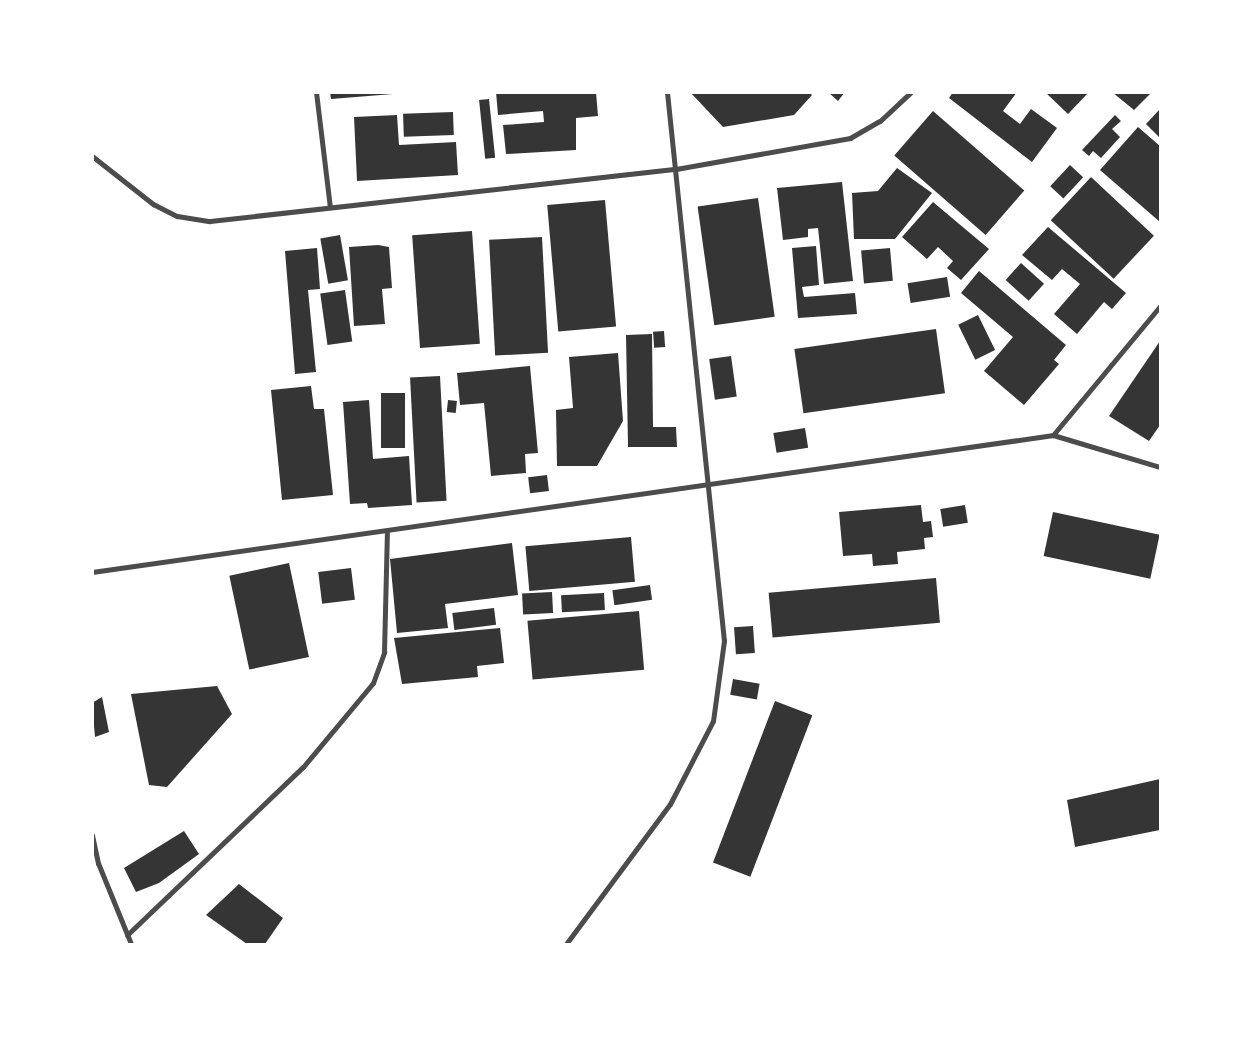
<!DOCTYPE html>
<html>
<head>
<meta charset="utf-8">
<style>
	body { margin:0 }
	#map { position:relative; width:1253px; height:1037px; overflow:hidden; background:#fff; font-family:"PT Serif",serif }
	div>[style] { position:absolute }
	.building>* { inset:0; background:#353535; transform-origin:0 0 }
	.minor>* { height:5px; margin:-2.5px; padding:0 2.5px; transform-origin:2.5px; border-radius:2.5px; background:#4c4c4c }
	span { translate:-50% -50%; white-space:nowrap; text-align:center; line-height:1.15; -webkit-text-stroke:5px #fff; paint-order:stroke }
	.frame { position:absolute; inset:0; border:94px solid #fff; pointer-events:none }
</style>
</head>
<body>
<div id="map">
	<div class="building">
		<div style="clip-path:polygon(330px 92px,393px 92px,393px 94px,331px 99px)"></div>
		<div style="clip-path:polygon(496px 92px,596px 92px,598px 116px,576px 118px,576px 150px,506px 154px,503px 125px,544px 122px,543px 111px,498px 115px)"></div>
		<div style="clip-path:polygon(690px 92px,809px 92px,812px 95px,794px 115px,723px 127px)"></div>
		<div style="clip-path:polygon(828px 92px,845px 92px,838px 101px)"></div>
		<div style="clip-path:polygon(953px 92px,1017px 92px,1003px 111px,1020px 124px,1031px 109px,1057px 128px,1032px 162px,949px 98px)"></div>
		<div style="clip-path:polygon(1045px 92px,1089px 92px,1068px 114px)"></div>
		<div style="clip-path:polygon(1112px 92px,1152px 92px,1134px 110px)"></div>
		<div style="left:489px;top:99px;width:59px;height:10px;rotate:84deg"></div>
		<div style="clip-path:polygon(1160px 109px,1160px 138px,1146px 124px)"></div>
		<div style="left:933px;top:111px;width:121px;height:59px;rotate:41deg"></div>
		<div style="left:453px;top:112px;width:23px;height:50px;rotate:88deg"></div>
		<div style="clip-path:polygon(397px 115px,399px 145px,456px 142px,458px 175px,357px 181px,354px 117px)"></div>
		<div style="clip-path:polygon(1115px 115px,1121px 121px,1112px 129px,1120px 137px,1101px 158px,1093px 151px,1089px 156px,1082px 150px)"></div>
		<div style="clip-path:polygon(1138px 127px,1160px 146px,1160px 222px,1100px 170px)"></div>
		<div style="left:1070px;top:165px;width:18px;height:29px;rotate:43deg"></div>
		<div style="clip-path:polygon(897px 168px,932px 193px,895px 239px,854px 239px,852px 193px,878px 191px)"></div>
		<div style="left:1091px;top:177px;width:86px;height:59px;rotate:43deg"></div>
		<div style="clip-path:polygon(842px 182px,853px 281px,824px 284px,818px 228px,808px 229px,808px 237px,783px 240px,777px 188px)"></div>
		<div style="left:758px;top:198px;width:120px;height:61px;rotate:82deg"></div>
		<div style="left:605px;top:200px;width:127px;height:58px;rotate:85deg"></div>
		<div style="clip-path:polygon(933px 202px,989px 249px,961px 280px,947px 268px,953px 261px,938px 247px,927px 259px,902px 237px)"></div>
		<div style="clip-path:polygon(1048px 227px,1126px 293px,1112px 309px,1104px 302px,1077px 334px,1054px 314px,1080px 284px,1062px 269px,1052px 280px,1022px 255px)"></div>
		<div style="left:472px;top:231px;width:113px;height:60px;rotate:86deg"></div>
		<div style="left:340px;top:235px;width:46px;height:20px;rotate:80deg"></div>
		<div style="left:542px;top:237px;width:116px;height:53px;rotate:87deg"></div>
		<div style="clip-path:polygon(378px 245px,389px 247px,392px 288px,382px 289px,385px 324px,354px 326px,349px 247px)"></div>
		<div style="clip-path:polygon(816px 246px,819px 285px,802px 287px,804px 297px,855px 293px,857px 314px,798px 318px,792px 248px)"></div>
		<div style="clip-path:polygon(317px 248px,320px 289px,308px 290px,316px 372px,295px 374px,285px 251px)"></div>
		<div style="left:890px;top:248px;width:33px;height:29px;rotate:85deg"></div>
		<div style="left:1021px;top:263px;width:31px;height:23px;rotate:42deg"></div>
		<div style="clip-path:polygon(979px 271px,1066px 345px,1054px 360px,1059px 364px,1024px 405px,984px 371px,1013px 337px,961px 293px)"></div>
		<div style="left:947px;top:277px;width:20px;height:40px;rotate:81deg"></div>
		<div style="left:345px;top:290px;width:52px;height:25px;rotate:82deg"></div>
		<div style="left:978px;top:315px;width:39px;height:22px;rotate:64deg"></div>
		<div style="left:936px;top:329px;width:65px;height:143px;rotate:82deg"></div>
		<div style="left:664px;top:331px;width:16px;height:11px;rotate:86deg"></div>
		<div style="clip-path:polygon(652px 334px,653px 427px,676px 427px,677px 447px,628px 447px,626px 335px)"></div>
		<div style="clip-path:polygon(1160px 341px,1160px 425px,1149px 441px,1109px 416px)"></div>
		<div style="clip-path:polygon(618px 353px,623px 421px,597px 466px,557px 466px,556px 410px,573px 408px,569px 357px)"></div>
		<div style="left:731px;top:356px;width:41px;height:22px;rotate:82deg"></div>
		<div style="clip-path:polygon(530px 366px,538px 453px,525px 454px,526px 473px,491px 476px,484px 403px,460px 405px,457px 373px)"></div>
		<div style="left:440px;top:376px;width:125px;height:30px;rotate:87deg"></div>
		<div style="clip-path:polygon(311px 386px,314px 409px,324px 409px,333px 495px,282px 500px,271px 390px)"></div>
		<div style="left:381px;top:393px;width:24px;height:55px"></div>
		<div style="clip-path:polygon(369px 400px,373px 459px,409px 456px,412px 505px,368px 508px,367px 503px,350px 504px,343px 402px)"></div>
		<div style="left:448px;top:400px;width:9px;height:12px;rotate:6deg"></div>
		<div style="left:805px;top:428px;width:20px;height:32px;rotate:81deg"></div>
		<div style="left:547px;top:475px;width:16px;height:19px;rotate:83deg"></div>
		<div style="clip-path:polygon(921px 505px,923px 522px,931px 521px,933px 537px,924px 538px,925px 549px,897px 552px,898px 564px,873px 566px,872px 554px,843px 556px,839px 512px)"></div>
		<div style="left:965px;top:505px;width:18px;height:25px;rotate:81deg"></div>
		<div style="left:1053px;top:512px;width:109px;height:45px;rotate:12deg"></div>
		<div style="left:631px;top:537px;width:45px;height:106px;rotate:85deg"></div>
		<div style="clip-path:polygon(512px 543px,518px 595px,445px 604px,448px 628px,397px 633px,390px 559px)"></div>
		<div style="left:289px;top:563px;width:96px;height:61px;rotate:78deg"></div>
		<div style="left:351px;top:568px;width:32px;height:33px;rotate:83deg"></div>
		<div style="left:936px;top:578px;width:45px;height:168px;rotate:85deg"></div>
		<div style="left:650px;top:585px;width:15px;height:38px;rotate:82deg"></div>
		<div style="left:552px;top:592px;width:21px;height:30px;rotate:87deg"></div>
		<div style="left:604px;top:593px;width:17px;height:43px;rotate:87deg"></div>
		<div style="left:494px;top:608px;width:17px;height:42px;rotate:83deg"></div>
		<div style="left:639px;top:611px;width:59px;height:112px;rotate:85deg"></div>
		<div style="left:753px;top:626px;width:27px;height:19px;rotate:86deg"></div>
		<div style="clip-path:polygon(500px 628px,504px 663px,477px 666px,478px 677px,402px 684px,394px 638px)"></div>
		<div style="left:733px;top:679px;width:27px;height:16px;rotate:10deg"></div>
		<div style="clip-path:polygon(217px 686px,232px 714px,167px 787px,149px 785px,131px 694px)"></div>
		<div style="clip-path:polygon(102px 697px,109px 732px,95px 737px,92px 703px)"></div>
		<div style="left:775px;top:701px;width:40px;height:173px;rotate:21deg"></div>
		<div style="clip-path:polygon(1160px 779px,1160px 830px,1075px 847px,1067px 800px)"></div>
		<div style="clip-path:polygon(184px 831px,199px 854px,159px 883px,136px 892px,124px 868px)"></div>
		<div style="clip-path:polygon(239px 884px,283px 918px,265px 944px,247px 944px,206px 915px)"></div>
	</div>
	<div class="minor">
		<div style="left:316px;top:92px;width:116px;rotate:83.1deg"></div>
		<div style="left:92px;top:156px;width:78px;rotate:38.2deg"></div>
		<div style="left:153px;top:204px;width:27px;rotate:27deg"></div>
		<div style="left:177px;top:216px;width:33px;rotate:9deg"></div>
		<div style="left:210px;top:221px;width:469px;rotate:-6.4deg"></div>
		<div style="left:676px;top:169px;width:177px;rotate:-10.1deg"></div>
		<div style="left:850px;top:138px;width:34px;rotate:-30deg"></div>
		<div style="left:880px;top:121px;width:42px;rotate:-43.1deg"></div>
		<div style="left:1053px;top:435px;width:112px;rotate:16.7deg"></div>
		<div style="left:92px;top:572px;width:971px;rotate:-8.11deg"></div>
		<div style="left:1053px;top:435px;width:168px;rotate:-50.3deg"></div>
		<div style="left:92px;top:835px;width:29px;rotate:78deg"></div>
		<div style="left:98px;top:863px;width:87px;rotate:67.8deg"></div>
		<div style="left:127px;top:935px;width:243px;rotate:-43.7deg"></div>
		<div style="left:303px;top:767px;width:109px;rotate:-50.2deg"></div>
		<div style="left:373px;top:683px;width:33px;rotate:-70deg"></div>
		<div style="left:384px;top:652px;width:119px;rotate:-88.6deg"></div>
		<div style="left:566px;top:944px;width:174px;rotate:-53.4deg"></div>
		<div style="left:670px;top:804px;width:93px;rotate:-62.6deg"></div>
		<div style="left:713px;top:721px;width:81px;rotate:-82.2deg"></div>
		<div style="left:724px;top:641px;width:552px;rotate:-95.93deg"></div>
	</div>
	<div class="frame"></div>
</div>
</body>
</html>
